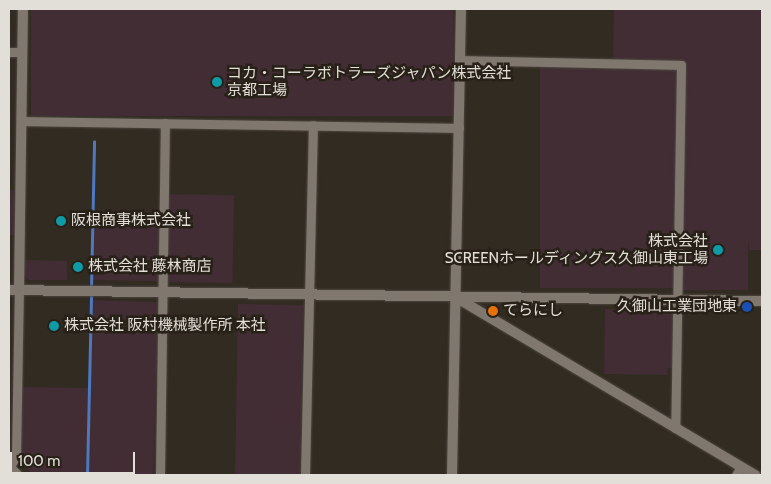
<!DOCTYPE html>
<html>
<head>
<meta charset="utf-8">
<style>
	body { margin:0 }
	#map { position:relative; width:771px; height:484px; overflow:hidden; background:#322b22; font-family:Cabin,"Noto Sans JP",sans-serif }
	div>[style] { position:absolute }
	.industrial>* { inset:0; background:#412d33; transform-origin:0 0 }
	.stream>* { height:2.5px; margin:-1.25px; padding:0 1.25px; transform-origin:1.25px; border-radius:1.25px; background:#4e78bf }
	.roads { filter:drop-shadow(0 0 1px #4d4840) drop-shadow(0 0 1px #4d4840) }
	.minor>* { height:9px; margin:-4.5px; padding:0 4.5px; transform-origin:4.5px; border-radius:4.5px; background:#80786e }
	.tertiary>* { height:10px; margin:-5px; padding:0 5px; transform-origin:5px; border-radius:5px; background:#80786e }
	.dots>* { width:14px; height:14px; translate:-50% -50%; box-sizing:border-box; border:2px solid #282118; border-radius:50% }
	span { translate:-50% -50%; white-space:nowrap; text-align:center; line-height:1.15; -webkit-text-stroke:5px #282118; paint-order:stroke }
	.poi-label { font-size:15px; color:#e2ded8 }
	.left { translate:0 -50%; text-align:left }
	.right { translate:-100% -50%; text-align:right }
	.frame { position:absolute; inset:0; border:10px solid #e2ded8; pointer-events:none }
	.scale { position:absolute; left:10px; top:452px; width:125px; height:22px; box-sizing:border-box; border:2px solid #e2ded8; border-top:0; padding-left:6px; font-size:15px; line-height:18px; white-space:nowrap; color:#e2ded8; -webkit-text-stroke:4px #282118; paint-order:stroke }
</style>
</head>
<body>
<div id="map">
	<div class="industrial">
		<div style="left:31px;top:9px;width:422px;height:107px"></div>
		<div style="clip-path:polygon(614px 9px,762px 9px,762px 250px,749px 250px,748px 239px,748px 290px,681px 290px,685px 62px,613px 60px)"></div>
		<div style="left:540px;top:65px;width:138px;height:223px"></div>
		<div style="clip-path:polygon(9px 190px,14px 190px,15px 235px,9px 235px)"></div>
		<div style="left:166px;top:194px;width:68px;height:88px;rotate:1deg"></div>
		<div style="left:94px;top:215px;width:66px;height:65px;rotate:1deg"></div>
		<div style="clip-path:polygon(23px 260px,67px 261px,67px 280px,29px 280px,23px 274px)"></div>
		<div style="left:93px;top:300px;width:66px;height:175px;rotate:2deg"></div>
		<div style="left:238px;top:304px;width:65px;height:171px;rotate:1deg"></div>
		<div style="clip-path:polygon(605px 309px,673px 310px,674px 368px,668px 368px,667px 375px,604px 374px)"></div>
		<div style="clip-path:polygon(20px 387px,88px 388px,86px 475px,33px 475px,19px 459px)"></div>
	</div>
	<div class="stream">
		<div style="left:91px;top:288px;width:146px;rotate:-88.8deg"></div>
		<div style="left:87px;top:475px;width:182px;rotate:-88.7deg"></div>
	</div>
	<div class="roads">
		<div class="minor">
			<div style="left:9px;top:52px;width:13px"></div>
			<div style="left:460px;top:60px;width:221px;rotate:1.3deg"></div>
			<div style="left:681px;top:65px;width:363px;rotate:90.9deg"></div>
			<div style="left:21px;top:121px;width:438px;rotate:0.9deg"></div>
			<div style="left:9px;top:466px;width:13px;rotate:45deg"></div>
			<div style="left:9px;top:467px;width:12px;rotate:-55deg"></div>
			<div style="left:16px;top:457px;width:166px;rotate:-89deg"></div>
			<div style="left:160px;top:475px;width:352px;rotate:-89.2deg"></div>
			<div style="left:305px;top:475px;width:350px;rotate:-88.7deg"></div>
			<div style="left:736px;top:475px;width:9px;rotate:-58deg"></div>
		</div>
		<div class="tertiary">
			<div style="left:9px;top:290px;width:753px;rotate:0.84deg"></div>
			<div style="left:19px;top:291px;width:282px;rotate:-89.2deg"></div>
			<div style="left:457px;top:298px;width:347px;rotate:30.7deg"></div>
			<div style="left:452px;top:475px;width:466px;rotate:-88.9deg"></div>
		</div>
	</div>
	<div class="dots">
		<div style="left:217px;top:82px;background:#0f9aa8"></div>
		<div style="left:61px;top:221px;background:#0f9aa8"></div>
		<div style="left:718px;top:250px;background:#0f9aa8"></div>
		<div style="left:78px;top:267px;background:#0f9aa8"></div>
		<div style="left:747px;top:307px;background:#1a4fb4"></div>
		<div style="left:493px;top:311px;background:#e8710a"></div>
		<div style="left:54px;top:326px;background:#0f9aa8"></div>
	</div>
	<div class="poi-label">
		<span class="left" style="left:227px;top:82px">コカ・コーラボトラーズジャパン株式会社<br>京都工場</span>
		<span class="left" style="left:71px;top:221px">阪根商事株式会社</span>
		<span class="right" style="left:708px;top:250px">株式会社<br>SCREENホールディングス久御山東工場</span>
		<span class="left" style="left:88px;top:267px">株式会社 藤林商店</span>
		<span class="right" style="left:737px;top:307px">久御山工業団地東</span>
		<span class="left" style="left:503px;top:311px">てらにし</span>
		<span class="left" style="left:64px;top:326px">株式会社 阪村機械製作所 本社</span>
	</div>
	<div class="frame"></div>
	<div class="scale">100 m</div>
</div>
</body>
</html>
